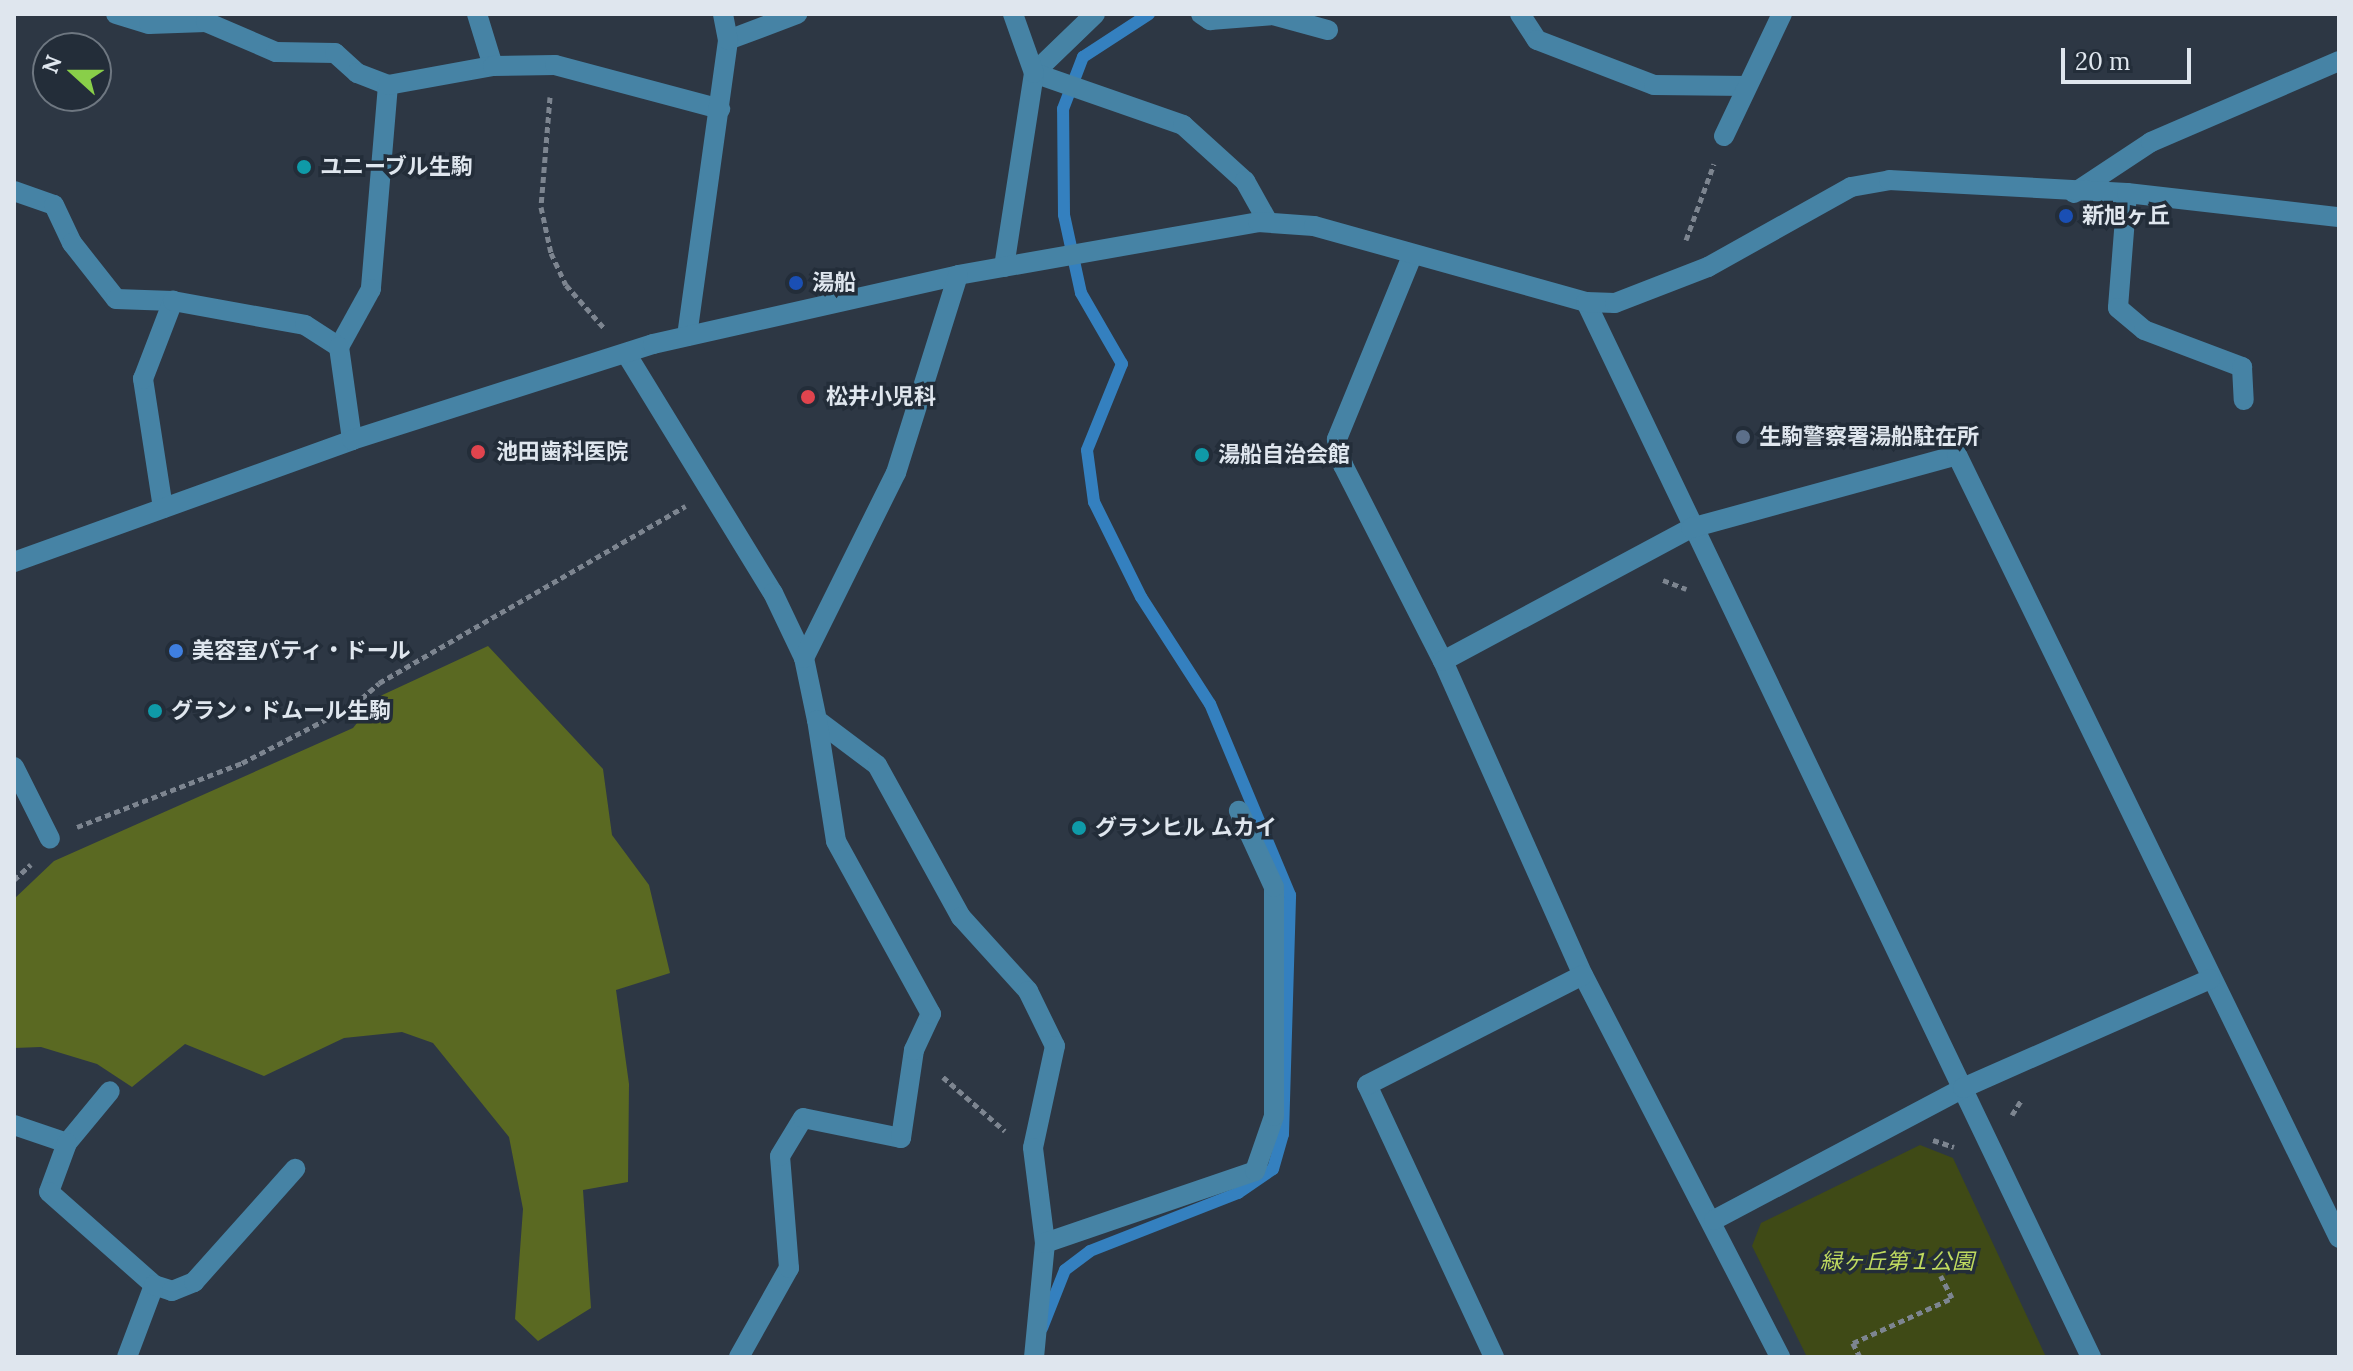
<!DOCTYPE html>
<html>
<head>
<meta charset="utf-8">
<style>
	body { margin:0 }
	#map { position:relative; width:2353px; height:1371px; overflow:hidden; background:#2d3744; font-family:Lora,"Noto Sans JP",serif }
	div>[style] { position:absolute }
	.green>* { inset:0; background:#3f4a16 }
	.forest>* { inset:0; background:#5a6922 }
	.stream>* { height:12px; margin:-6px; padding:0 6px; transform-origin:6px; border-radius:6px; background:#3480bf }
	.path>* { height:5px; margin-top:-2.5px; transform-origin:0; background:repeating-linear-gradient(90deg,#7d8590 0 6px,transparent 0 10px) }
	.minor>* { height:20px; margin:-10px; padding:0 10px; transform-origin:10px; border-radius:10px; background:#4683a5 }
	.dots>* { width:22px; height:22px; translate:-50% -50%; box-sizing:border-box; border:4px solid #232d39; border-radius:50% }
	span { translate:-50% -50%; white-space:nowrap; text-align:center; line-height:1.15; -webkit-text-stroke:7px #232d39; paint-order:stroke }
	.poi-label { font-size:22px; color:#dfe6ee; font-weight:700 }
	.left { translate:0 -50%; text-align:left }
	.park-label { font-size:22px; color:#bfda5f; font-style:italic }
	.frame { position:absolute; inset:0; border:16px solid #dfe6ee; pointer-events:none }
	.north { position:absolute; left:32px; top:32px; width:80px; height:80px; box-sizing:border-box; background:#232d39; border:2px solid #6e7781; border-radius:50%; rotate:291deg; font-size:22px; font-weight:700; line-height:32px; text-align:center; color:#dfe6ee }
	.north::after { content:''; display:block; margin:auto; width:28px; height:36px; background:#89cf49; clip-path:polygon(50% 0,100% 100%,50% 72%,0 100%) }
	.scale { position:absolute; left:2061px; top:48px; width:130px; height:36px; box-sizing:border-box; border:4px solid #dfe6ee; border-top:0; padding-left:10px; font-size:24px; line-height:28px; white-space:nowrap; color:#dfe6ee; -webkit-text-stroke:6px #232d39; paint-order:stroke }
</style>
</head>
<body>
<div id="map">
	<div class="green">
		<div style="clip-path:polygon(1920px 1145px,1953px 1158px,2046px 1357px,1807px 1357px,1752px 1246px,1761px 1223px)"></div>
	</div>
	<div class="forest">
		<div style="clip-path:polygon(488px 646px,603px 769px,612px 835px,649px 885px,670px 973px,616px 990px,629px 1084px,628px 1182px,583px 1190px,591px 1308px,538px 1341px,515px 1319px,523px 1209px,509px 1137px,433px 1043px,402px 1032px,344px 1038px,264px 1076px,185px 1044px,132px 1087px,97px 1064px,41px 1047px,14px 1048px,14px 899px,54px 861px,353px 728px,378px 697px)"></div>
	</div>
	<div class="stream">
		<div style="left:1042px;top:1328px;width:62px;rotate:-68.4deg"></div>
		<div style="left:1065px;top:1270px;width:31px;rotate:-37deg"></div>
		<div style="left:1090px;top:1251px;width:159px;rotate:-21.4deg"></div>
		<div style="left:1238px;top:1193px;width:42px;rotate:-34.4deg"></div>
		<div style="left:1273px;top:1169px;width:36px;rotate:-74deg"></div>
		<div style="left:1283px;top:1134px;width:239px;rotate:-88.3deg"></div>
		<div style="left:1290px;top:895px;width:207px;rotate:-112.7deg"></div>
		<div style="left:1210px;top:704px;width:127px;rotate:-122.8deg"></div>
		<div style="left:1141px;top:597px;width:106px;rotate:-116.3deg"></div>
		<div style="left:1094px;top:502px;width:52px;rotate:-97.7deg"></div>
		<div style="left:1087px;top:450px;width:93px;rotate:-67.9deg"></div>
		<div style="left:1122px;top:364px;width:82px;rotate:-120deg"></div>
		<div style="left:1081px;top:293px;width:80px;rotate:-102.3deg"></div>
		<div style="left:1064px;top:215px;width:106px;rotate:-90.5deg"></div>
		<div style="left:1063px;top:109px;width:56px;rotate:-69deg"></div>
		<div style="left:1083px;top:57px;width:79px;rotate:-33.1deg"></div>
	</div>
	<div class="path">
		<div style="left:550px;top:97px;width:110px;rotate:94.7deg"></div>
		<div style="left:541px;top:207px;width:47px;rotate:77.7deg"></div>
		<div style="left:551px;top:253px;width:35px;rotate:65deg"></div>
		<div style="left:566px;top:285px;width:57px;rotate:48.5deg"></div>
		<div style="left:1686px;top:240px;width:81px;rotate:-69.8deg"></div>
		<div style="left:1663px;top:580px;width:25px;rotate:21deg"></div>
		<div style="left:77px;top:827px;width:177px;rotate:-21.2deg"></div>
		<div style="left:242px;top:763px;width:126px;rotate:-27.4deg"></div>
		<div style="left:354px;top:705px;width:33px;rotate:-41deg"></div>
		<div style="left:379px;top:683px;width:354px;rotate:-30deg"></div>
		<div style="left:14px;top:880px;width:23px;rotate:-43deg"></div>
		<div style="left:943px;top:1077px;width:82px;rotate:41.1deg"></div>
		<div style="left:2012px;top:1115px;width:19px;rotate:-58deg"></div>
		<div style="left:1933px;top:1140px;width:22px;rotate:18deg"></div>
		<div style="left:1860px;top:1357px;width:16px;rotate:-117deg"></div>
		<div style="left:1853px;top:1343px;width:109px;rotate:-24.4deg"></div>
		<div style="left:1952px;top:1298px;width:25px;rotate:-117deg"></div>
	</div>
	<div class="minor">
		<div style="left:116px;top:14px;width:34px;rotate:17deg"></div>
		<div style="left:149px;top:24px;width:57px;rotate:-2deg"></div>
		<div style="left:206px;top:22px;width:76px;rotate:23.2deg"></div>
		<div style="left:276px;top:52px;width:59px;rotate:1deg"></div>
		<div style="left:335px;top:53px;width:30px;rotate:42deg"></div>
		<div style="left:357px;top:73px;width:33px;rotate:21deg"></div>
		<div style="left:388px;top:85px;width:205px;rotate:94.8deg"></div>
		<div style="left:371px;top:289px;width:66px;rotate:118.9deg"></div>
		<div style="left:477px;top:14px;width:54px;rotate:72.9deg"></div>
		<div style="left:1095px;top:14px;width:85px;rotate:136deg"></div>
		<div style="left:1034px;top:73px;width:158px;rotate:19.2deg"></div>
		<div style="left:1183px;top:125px;width:84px;rotate:42.1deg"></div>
		<div style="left:1245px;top:181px;width:47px;rotate:60.7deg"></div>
		<div style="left:1201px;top:14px;width:11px;rotate:34deg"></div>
		<div style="left:1210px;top:20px;width:63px;rotate:-4.5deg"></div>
		<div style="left:1273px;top:15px;width:57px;rotate:15.3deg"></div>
		<div style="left:1520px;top:14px;width:31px;rotate:57deg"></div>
		<div style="left:1537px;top:40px;width:125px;rotate:21deg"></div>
		<div style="left:1654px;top:85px;width:93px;rotate:0.6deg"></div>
		<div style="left:728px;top:40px;width:74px;rotate:-20.6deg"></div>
		<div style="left:388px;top:85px;width:107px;rotate:-10.3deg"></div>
		<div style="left:493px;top:66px;width:62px;rotate:-0.9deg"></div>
		<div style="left:555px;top:65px;width:171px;rotate:14.9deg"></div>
		<div style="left:1724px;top:136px;width:135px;rotate:-64.6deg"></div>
		<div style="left:14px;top:191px;width:42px;rotate:19.3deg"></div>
		<div style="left:54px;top:205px;width:42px;rotate:64.7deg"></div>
		<div style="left:72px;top:243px;width:71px;rotate:51.8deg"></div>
		<div style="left:116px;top:299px;width:57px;rotate:2deg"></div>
		<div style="left:2074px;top:193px;width:92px;rotate:-33.5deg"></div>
		<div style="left:2151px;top:142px;width:205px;rotate:-23.3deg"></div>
		<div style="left:2127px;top:193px;width:115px;rotate:94.5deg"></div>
		<div style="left:2118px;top:308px;width:34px;rotate:40deg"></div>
		<div style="left:2144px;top:330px;width:105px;rotate:20.7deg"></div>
		<div style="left:2242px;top:367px;width:33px;rotate:87deg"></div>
		<div style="left:1412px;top:256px;width:198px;rotate:112.3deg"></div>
		<div style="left:1337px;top:439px;width:27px;rotate:77deg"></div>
		<div style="left:1343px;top:465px;width:220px;rotate:63deg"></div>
		<div style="left:1443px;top:661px;width:344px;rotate:66deg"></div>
		<div style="left:1583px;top:975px;width:430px;rotate:62.7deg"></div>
		<div style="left:1004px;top:267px;width:196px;rotate:-81.2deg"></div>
		<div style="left:1034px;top:73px;width:63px;rotate:-109.6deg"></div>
		<div style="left:1586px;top:302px;width:1170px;rotate:64.42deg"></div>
		<div style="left:687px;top:336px;width:299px;rotate:-82.1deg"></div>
		<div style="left:728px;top:40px;width:26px;rotate:-101deg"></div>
		<div style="left:627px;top:355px;width:279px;rotate:58.5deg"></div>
		<div style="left:773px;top:593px;width:72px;rotate:64.5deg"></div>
		<div style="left:804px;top:658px;width:63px;rotate:78.2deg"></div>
		<div style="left:817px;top:720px;width:75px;rotate:36.9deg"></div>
		<div style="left:877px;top:765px;width:174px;rotate:61.1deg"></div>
		<div style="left:961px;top:917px;width:100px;rotate:47.8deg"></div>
		<div style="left:1028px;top:991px;width:61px;rotate:63.9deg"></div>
		<div style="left:1055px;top:1046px;width:104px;rotate:102.2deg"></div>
		<div style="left:1033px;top:1148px;width:96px;rotate:82.8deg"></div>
		<div style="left:1045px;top:1243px;width:115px;rotate:95.5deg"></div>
		<div style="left:163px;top:508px;width:131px;rotate:-98.8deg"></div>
		<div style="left:143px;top:379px;width:84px;rotate:-69deg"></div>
		<div style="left:173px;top:301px;width:134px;rotate:10.3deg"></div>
		<div style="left:305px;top:325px;width:40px;rotate:32.9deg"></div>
		<div style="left:339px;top:347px;width:94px;rotate:82deg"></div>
		<div style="left:14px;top:562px;width:359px;rotate:-19.8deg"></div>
		<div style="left:352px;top:440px;width:316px;rotate:-17.7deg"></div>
		<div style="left:653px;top:344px;width:313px;rotate:-12.7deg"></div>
		<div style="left:958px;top:275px;width:305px;rotate:-10deg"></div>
		<div style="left:1258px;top:222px;width:56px;rotate:4.1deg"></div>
		<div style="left:1314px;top:226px;width:282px;rotate:15.6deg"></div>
		<div style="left:1586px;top:302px;width:29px;rotate:2deg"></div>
		<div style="left:1615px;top:303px;width:100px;rotate:-21.2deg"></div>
		<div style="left:1708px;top:267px;width:164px;rotate:-29.2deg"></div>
		<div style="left:1851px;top:187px;width:39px;rotate:-10deg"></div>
		<div style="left:1889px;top:180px;width:238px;rotate:3.1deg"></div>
		<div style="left:2127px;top:193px;width:213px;rotate:6.5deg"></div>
		<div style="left:804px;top:658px;width:207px;rotate:-63.6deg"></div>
		<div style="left:896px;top:473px;width:207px;rotate:-72.6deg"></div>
		<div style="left:1443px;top:661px;width:281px;rotate:-28.2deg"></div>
		<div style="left:1691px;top:528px;width:276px;rotate:-15.3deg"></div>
		<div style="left:1957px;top:455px;width:871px;rotate:63.99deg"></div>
		<div style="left:14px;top:767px;width:80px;rotate:63.4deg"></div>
		<div style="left:14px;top:1125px;width:56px;rotate:18.8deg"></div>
		<div style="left:67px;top:1143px;width:67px;rotate:-50.4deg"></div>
		<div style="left:67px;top:1143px;width:52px;rotate:110.2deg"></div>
		<div style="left:49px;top:1192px;width:140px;rotate:41.5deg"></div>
		<div style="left:1714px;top:1220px;width:282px;rotate:-27.9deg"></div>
		<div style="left:1963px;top:1088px;width:270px;rotate:-23.8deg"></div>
		<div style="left:1045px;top:1243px;width:222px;rotate:-18.9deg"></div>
		<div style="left:1255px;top:1171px;width:58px;rotate:-70.9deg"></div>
		<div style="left:1274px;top:1116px;width:229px;rotate:-90deg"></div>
		<div style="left:1274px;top:887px;width:84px;rotate:-114.7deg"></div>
		<div style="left:127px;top:1357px;width:77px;rotate:-69.4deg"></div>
		<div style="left:154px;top:1285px;width:19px;rotate:18deg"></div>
		<div style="left:172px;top:1291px;width:24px;rotate:-22deg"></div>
		<div style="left:194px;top:1282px;width:152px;rotate:-48.2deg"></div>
		<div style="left:739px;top:1357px;width:102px;rotate:-60.7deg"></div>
		<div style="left:789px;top:1268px;width:112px;rotate:-94.6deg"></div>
		<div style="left:780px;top:1156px;width:44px;rotate:-58.8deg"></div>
		<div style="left:803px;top:1118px;width:100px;rotate:11.5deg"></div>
		<div style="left:901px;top:1138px;width:89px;rotate:-81.6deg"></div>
		<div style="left:914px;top:1050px;width:40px;rotate:-65deg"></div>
		<div style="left:931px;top:1014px;width:197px;rotate:-118.8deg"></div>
		<div style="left:836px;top:841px;width:122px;rotate:-98.9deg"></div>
		<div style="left:1494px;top:1357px;width:300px;rotate:-115deg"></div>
		<div style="left:1367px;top:1085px;width:242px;rotate:-27deg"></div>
	</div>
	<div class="dots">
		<div style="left:304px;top:167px;background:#0f9aa8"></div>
		<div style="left:2066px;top:216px;background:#1a4fb4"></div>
		<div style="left:796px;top:283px;background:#1a4fb4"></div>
		<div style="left:808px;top:397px;background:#e0444e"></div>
		<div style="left:1743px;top:437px;background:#5c6f8a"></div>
		<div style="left:478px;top:452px;background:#e0444e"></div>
		<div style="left:1202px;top:455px;background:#0f9aa8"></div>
		<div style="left:176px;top:651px;background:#3f7fe0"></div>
		<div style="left:155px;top:711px;background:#0f9aa8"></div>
		<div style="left:1079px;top:828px;background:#0f9aa8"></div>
	</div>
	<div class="poi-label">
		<span class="left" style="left:320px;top:167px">ユニーブル生駒</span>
		<span class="left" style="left:2082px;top:216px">新旭ヶ丘</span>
		<span class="left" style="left:812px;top:283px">湯船</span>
		<span class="left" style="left:826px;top:397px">松井小児科</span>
		<span class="left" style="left:1759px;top:437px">生駒警察署湯船駐在所</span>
		<span class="left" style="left:496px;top:452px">池田歯科医院</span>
		<span class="left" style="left:1218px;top:455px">湯船自治会館</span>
		<span class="left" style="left:192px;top:651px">美容室パティ・ドール</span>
		<span class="left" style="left:171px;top:711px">グラン・ドムール生駒</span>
		<span class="left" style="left:1095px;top:828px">グランヒル ムカイ</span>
	</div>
	<div class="park-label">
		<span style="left:1897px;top:1262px">緑ヶ丘第１公園</span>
	</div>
	<div class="frame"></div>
	<div class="north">N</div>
	<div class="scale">20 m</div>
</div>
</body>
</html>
